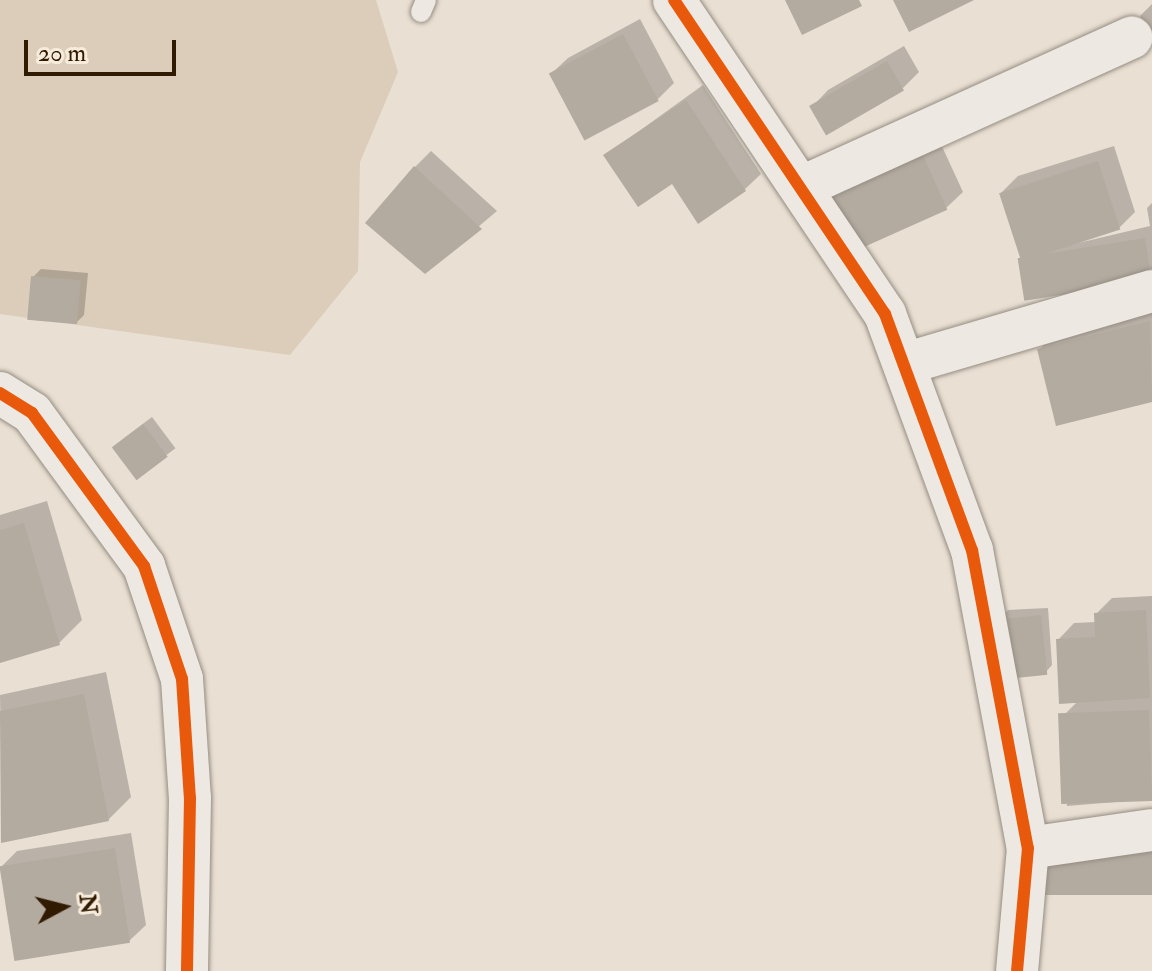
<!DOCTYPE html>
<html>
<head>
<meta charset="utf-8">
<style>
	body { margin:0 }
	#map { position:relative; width:1152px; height:971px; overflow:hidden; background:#e9dfd2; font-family:"IM FELL Double Pica",serif }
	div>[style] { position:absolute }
	.green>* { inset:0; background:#dccdba }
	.shadow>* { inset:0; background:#0003; transform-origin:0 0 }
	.building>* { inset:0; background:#b3aba0; transform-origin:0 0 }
	.roads { filter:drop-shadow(0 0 2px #958d83) drop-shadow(0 0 2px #958d83) }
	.lane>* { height:20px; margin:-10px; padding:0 10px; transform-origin:10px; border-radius:10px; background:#ede8e2 }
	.street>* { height:42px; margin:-21px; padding:0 21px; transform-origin:21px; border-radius:21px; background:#ede8e2 }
	.cycleway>* { height:12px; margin:-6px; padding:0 6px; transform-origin:6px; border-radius:6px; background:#e8590c }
	span { translate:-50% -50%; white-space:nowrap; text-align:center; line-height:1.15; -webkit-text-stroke:7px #f7ebdc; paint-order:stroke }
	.north { position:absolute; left:24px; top:867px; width:80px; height:80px; -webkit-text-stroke:6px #f7ebdc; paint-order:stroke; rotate:83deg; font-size:22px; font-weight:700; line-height:32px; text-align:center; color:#301a01 }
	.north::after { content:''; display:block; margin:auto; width:28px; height:36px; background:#301a01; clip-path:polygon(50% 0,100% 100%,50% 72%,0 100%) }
	.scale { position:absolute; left:24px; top:40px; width:152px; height:36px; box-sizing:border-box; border:4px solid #301a01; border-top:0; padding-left:10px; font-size:24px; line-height:28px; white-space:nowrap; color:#301a01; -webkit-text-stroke:6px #f7ebdc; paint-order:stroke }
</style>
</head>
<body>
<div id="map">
	<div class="green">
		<div style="clip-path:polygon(0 0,376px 0,398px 72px,360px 162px,358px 271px,290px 355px,0 314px)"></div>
	</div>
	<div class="shadow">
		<div style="clip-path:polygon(1152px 4px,1152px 41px,1140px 16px)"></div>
		<div style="clip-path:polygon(640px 19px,674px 83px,658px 99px,551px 74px,568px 58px)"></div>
		<div style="clip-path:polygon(904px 46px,919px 72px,903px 88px,812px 107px,828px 90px)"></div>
		<div style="clip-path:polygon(703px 85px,761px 174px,744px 190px,672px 181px,606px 155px)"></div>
		<div style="clip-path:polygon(934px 129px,963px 192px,946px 208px,853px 252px)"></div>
		<div style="clip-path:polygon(1114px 146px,1135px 212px,1119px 228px,1057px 248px,1150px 226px,1147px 208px,1152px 203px,1152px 277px,1023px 273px,1044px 252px,1001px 193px,1018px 176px)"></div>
		<div style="clip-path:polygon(431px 151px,497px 211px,425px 272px,415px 167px)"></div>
		<div style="clip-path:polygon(41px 269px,88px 273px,84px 315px,76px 323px,33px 277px)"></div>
		<div style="clip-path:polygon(1152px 309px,1152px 400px,1058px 424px,1039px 350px,1055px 333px)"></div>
		<div style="left:152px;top:417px;width:39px;height:49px;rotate:53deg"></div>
		<div style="clip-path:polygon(47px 501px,82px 620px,59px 643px,0 661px,0 515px)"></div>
		<div style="clip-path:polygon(1152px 596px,1152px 799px,1067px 806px,1060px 719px,1078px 701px,1058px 640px,1074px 623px,1096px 622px,1096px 614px,1112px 598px)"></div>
		<div style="clip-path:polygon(1048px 608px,1052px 665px,1044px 674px,1000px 618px,1008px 610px)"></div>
		<div style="clip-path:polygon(106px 672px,131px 797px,108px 820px,3px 841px,0 695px)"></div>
		<div style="clip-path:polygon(131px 833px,146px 925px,129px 941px,0 868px,17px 851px)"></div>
	</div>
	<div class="building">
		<div style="clip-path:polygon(785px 0,859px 0,862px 6px,802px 35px)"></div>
		<div style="clip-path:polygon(893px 0,974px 0,909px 32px)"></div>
		<div style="left:623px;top:34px;width:76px;height:84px;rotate:62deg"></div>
		<div style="left:887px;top:61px;width:34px;height:90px;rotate:60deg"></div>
		<div style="clip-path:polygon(686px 100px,746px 191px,698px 224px,672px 184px,638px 207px,603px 155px)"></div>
		<div style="left:918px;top:144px;width:72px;height:106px;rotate:66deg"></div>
		<div style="left:1098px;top:161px;width:72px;height:104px;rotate:72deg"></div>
		<div style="clip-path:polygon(414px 166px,482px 229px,425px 274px,365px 223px)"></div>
		<div style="left:1145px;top:238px;width:43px;height:129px;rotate:81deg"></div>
		<div style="left:31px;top:276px;width:50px;height:44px;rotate:5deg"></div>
		<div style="clip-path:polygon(1150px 321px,1152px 402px,1056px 426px,1037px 349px)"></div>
		<div style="left:143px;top:424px;width:41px;height:39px;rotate:53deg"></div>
		<div style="clip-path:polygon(24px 523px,60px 645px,0 663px,0 530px)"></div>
		<div style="clip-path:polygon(1146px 610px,1150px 698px,1059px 704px,1056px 639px,1095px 637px,1094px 613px)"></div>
		<div style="left:1041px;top:615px;width:60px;height:43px;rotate:84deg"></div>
		<div style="clip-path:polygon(84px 694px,109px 821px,1px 843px,0 711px)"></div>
		<div style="left:1149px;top:710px;width:91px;height:91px;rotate:88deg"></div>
		<div style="left:1152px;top:841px;width:54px;height:113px;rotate:90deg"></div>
		<div style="left:115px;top:848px;width:96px;height:117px;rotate:81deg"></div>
	</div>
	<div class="roads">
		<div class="lane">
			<div style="left:421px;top:12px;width:13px;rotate:-67deg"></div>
		</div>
		<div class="street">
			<div style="left:674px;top:0;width:378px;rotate:56.1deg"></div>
			<div style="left:885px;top:314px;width:252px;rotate:69.8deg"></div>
			<div style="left:972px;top:550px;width:303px;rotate:79.4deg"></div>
			<div style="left:1028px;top:848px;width:123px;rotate:95.1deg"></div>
			<div style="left:802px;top:187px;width:362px;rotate:-24.4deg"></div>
			<div style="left:904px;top:364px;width:259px;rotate:-16.4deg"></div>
			<div style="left:0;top:393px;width:38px;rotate:32deg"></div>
			<div style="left:32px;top:413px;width:190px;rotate:53.8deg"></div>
			<div style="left:144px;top:566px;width:119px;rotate:71.4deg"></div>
			<div style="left:182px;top:679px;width:119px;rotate:86.2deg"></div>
			<div style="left:190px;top:798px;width:173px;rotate:91deg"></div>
			<div style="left:1028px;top:848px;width:125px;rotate:-8.3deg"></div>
		</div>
	</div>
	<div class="cycleway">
		<div style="left:674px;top:0;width:378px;rotate:56.1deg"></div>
		<div style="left:885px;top:314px;width:252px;rotate:69.8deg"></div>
		<div style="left:972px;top:550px;width:303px;rotate:79.4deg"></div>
		<div style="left:1028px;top:848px;width:123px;rotate:95.1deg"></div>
		<div style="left:0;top:393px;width:38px;rotate:32deg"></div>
		<div style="left:32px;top:413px;width:190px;rotate:53.8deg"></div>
		<div style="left:144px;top:566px;width:119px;rotate:71.4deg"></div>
		<div style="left:182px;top:679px;width:119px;rotate:86.2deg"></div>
		<div style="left:190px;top:798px;width:173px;rotate:91deg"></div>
	</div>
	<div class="north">N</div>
	<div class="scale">20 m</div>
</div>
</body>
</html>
